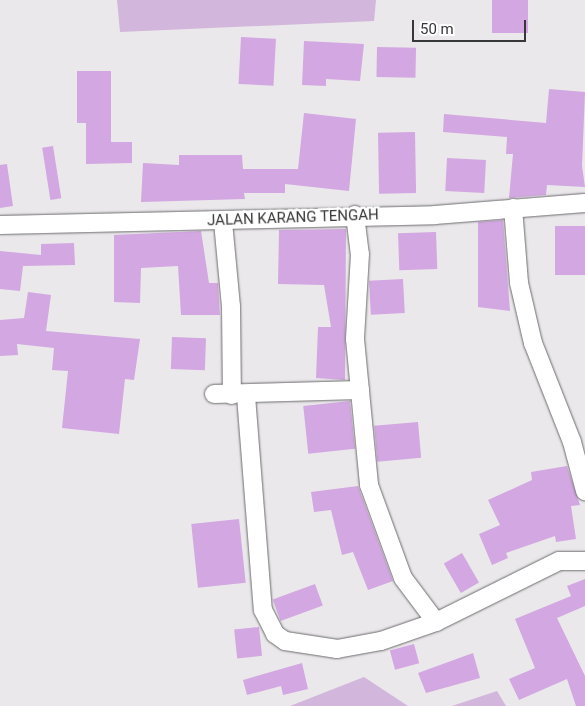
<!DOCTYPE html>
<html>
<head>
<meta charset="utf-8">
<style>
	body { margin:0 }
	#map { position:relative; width:585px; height:706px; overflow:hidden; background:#eae8eb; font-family:Roboto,sans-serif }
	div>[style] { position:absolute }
	.green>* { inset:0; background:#d2b6db }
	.building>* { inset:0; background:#d3a7e1; transform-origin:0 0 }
	.roads { filter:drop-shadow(0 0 1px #6d6b6e) drop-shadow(0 0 1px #6d6b6e) }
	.minor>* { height:18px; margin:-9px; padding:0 9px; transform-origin:9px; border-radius:9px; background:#fff }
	span { translate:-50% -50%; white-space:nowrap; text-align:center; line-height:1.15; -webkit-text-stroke:4.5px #fff; paint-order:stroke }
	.street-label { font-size:15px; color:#373638 }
	.scale { position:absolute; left:412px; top:20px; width:114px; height:22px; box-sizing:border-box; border:2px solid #373638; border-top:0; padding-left:6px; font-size:15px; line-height:18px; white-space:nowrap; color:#373638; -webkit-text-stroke:4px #fff; paint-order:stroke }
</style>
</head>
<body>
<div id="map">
	<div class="green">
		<div style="clip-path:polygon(117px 0,376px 0,374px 21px,120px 32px)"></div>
		<div style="clip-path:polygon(364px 677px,408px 706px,290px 706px)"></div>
		<div style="clip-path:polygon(497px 691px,506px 706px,452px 706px)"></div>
	</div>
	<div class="building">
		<div style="left:492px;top:0;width:36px;height:33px"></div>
		<div style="left:241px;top:37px;width:35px;height:47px;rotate:3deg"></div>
		<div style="clip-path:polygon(304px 41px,364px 44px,360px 81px,326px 79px,326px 86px,302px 85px)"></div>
		<div style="left:377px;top:47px;width:39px;height:30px;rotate:1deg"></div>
		<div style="clip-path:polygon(77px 71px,111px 71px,111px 142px,132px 142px,132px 163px,86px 164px,86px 123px,77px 123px)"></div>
		<div style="clip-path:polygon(549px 89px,585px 92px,582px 166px,585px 187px,547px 185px,546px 195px,509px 198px,513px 154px,506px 154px,507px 137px,443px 132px,444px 114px,546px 123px)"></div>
		<div style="clip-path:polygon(304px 113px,356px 119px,349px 191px,285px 184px,285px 193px,244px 193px,245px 199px,141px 202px,143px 163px,179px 165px,179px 155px,242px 155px,243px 169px,298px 169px)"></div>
		<div style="left:415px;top:132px;width:61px;height:37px;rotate:89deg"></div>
		<div style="left:53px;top:146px;width:53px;height:11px;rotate:81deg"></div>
		<div style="left:447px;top:158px;width:39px;height:33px;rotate:3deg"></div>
		<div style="clip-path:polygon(7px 164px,13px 206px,0 208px,0 165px)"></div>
		<div style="clip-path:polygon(503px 220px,510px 311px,478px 307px,478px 222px)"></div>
		<div style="left:555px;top:226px;width:30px;height:49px"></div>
		<div style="clip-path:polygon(346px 229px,345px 380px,316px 378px,318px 327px,331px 327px,324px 285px,278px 284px,279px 230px)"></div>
		<div style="clip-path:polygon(201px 231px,209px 283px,218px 283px,220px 315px,181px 315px,178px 266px,141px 268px,140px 303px,114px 302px,114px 235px)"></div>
		<div style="left:436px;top:232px;width:37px;height:38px;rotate:88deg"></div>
		<div style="clip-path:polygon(74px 243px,75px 265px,23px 266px,20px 291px,0 289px,0 251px,41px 255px,41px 244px)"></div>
		<div style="left:403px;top:279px;width:34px;height:34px;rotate:87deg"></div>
		<div style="clip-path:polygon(28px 292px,51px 295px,46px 331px,140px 339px,134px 380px,125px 379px,119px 434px,62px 428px,68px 371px,52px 370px,54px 348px,17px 344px,18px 355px,0 356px,0 320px,24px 318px)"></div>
		<div style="left:172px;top:337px;width:34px;height:32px;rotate:2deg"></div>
		<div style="left:350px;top:401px;width:48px;height:47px;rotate:84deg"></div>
		<div style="left:418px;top:422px;width:36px;height:44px;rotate:85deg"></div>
		<div style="clip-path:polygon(567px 466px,580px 505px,571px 506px,576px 539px,556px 542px,555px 536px,506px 553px,508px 558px,492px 565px,479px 534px,500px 525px,488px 500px,532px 480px,531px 472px)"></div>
		<div style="clip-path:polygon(358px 486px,393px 581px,368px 590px,353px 552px,342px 555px,331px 510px,314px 512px,311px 492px)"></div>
		<div style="left:239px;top:519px;width:64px;height:48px;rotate:84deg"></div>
		<div style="left:462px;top:553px;width:34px;height:21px;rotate:60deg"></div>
		<div style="clip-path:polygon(585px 579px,585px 606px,557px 618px,585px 676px,585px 706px,576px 706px,567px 679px,519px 700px,509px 679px,535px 668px,515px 619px,571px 596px,567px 586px)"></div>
		<div style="left:315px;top:584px;width:23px;height:45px;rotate:70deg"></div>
		<div style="left:259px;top:627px;width:29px;height:25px;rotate:84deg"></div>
		<div style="left:414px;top:644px;width:20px;height:25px;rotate:75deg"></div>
		<div style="clip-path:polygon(473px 653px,480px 678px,426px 693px,418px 673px)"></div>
		<div style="clip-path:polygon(302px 663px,308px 689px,283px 695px,281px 686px,247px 695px,243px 680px)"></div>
	</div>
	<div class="roads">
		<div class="minor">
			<div style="left:513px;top:208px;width:75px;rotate:85.4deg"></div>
			<div style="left:519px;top:283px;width:62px;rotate:76.9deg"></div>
			<div style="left:533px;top:343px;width:106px;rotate:68.5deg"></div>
			<div style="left:572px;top:442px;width:51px;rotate:75.1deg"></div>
			<div style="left:355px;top:215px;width:39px;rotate:83deg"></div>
			<div style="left:360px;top:254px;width:85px;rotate:93.4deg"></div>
			<div style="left:355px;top:339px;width:147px;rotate:84.5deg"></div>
			<div style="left:369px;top:485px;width:99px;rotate:69.9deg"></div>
			<div style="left:403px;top:578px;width:55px;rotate:53.1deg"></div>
			<div style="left:223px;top:222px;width:84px;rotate:84.6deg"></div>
			<div style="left:231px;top:306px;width:89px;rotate:89.4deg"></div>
			<div style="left:0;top:225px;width:435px;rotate:-1.3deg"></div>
			<div style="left:435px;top:215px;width:150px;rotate:-4.6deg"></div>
			<div style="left:214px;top:394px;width:146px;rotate:-1.6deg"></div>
			<div style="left:246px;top:396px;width:215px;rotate:85.5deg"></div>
			<div style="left:263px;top:610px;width:27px;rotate:63deg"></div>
			<div style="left:275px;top:634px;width:12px;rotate:35deg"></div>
			<div style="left:285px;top:641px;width:53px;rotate:8.7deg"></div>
			<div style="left:337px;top:649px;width:45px;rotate:-10.3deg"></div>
			<div style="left:381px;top:641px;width:58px;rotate:-19.1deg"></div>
			<div style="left:436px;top:622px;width:137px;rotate:-26.4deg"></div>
			<div style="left:559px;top:561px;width:26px"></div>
		</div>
	</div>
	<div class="street-label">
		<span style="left:293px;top:218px;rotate:-2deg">JALAN KARANG TENGAH</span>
	</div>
	<div class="scale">50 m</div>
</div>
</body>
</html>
